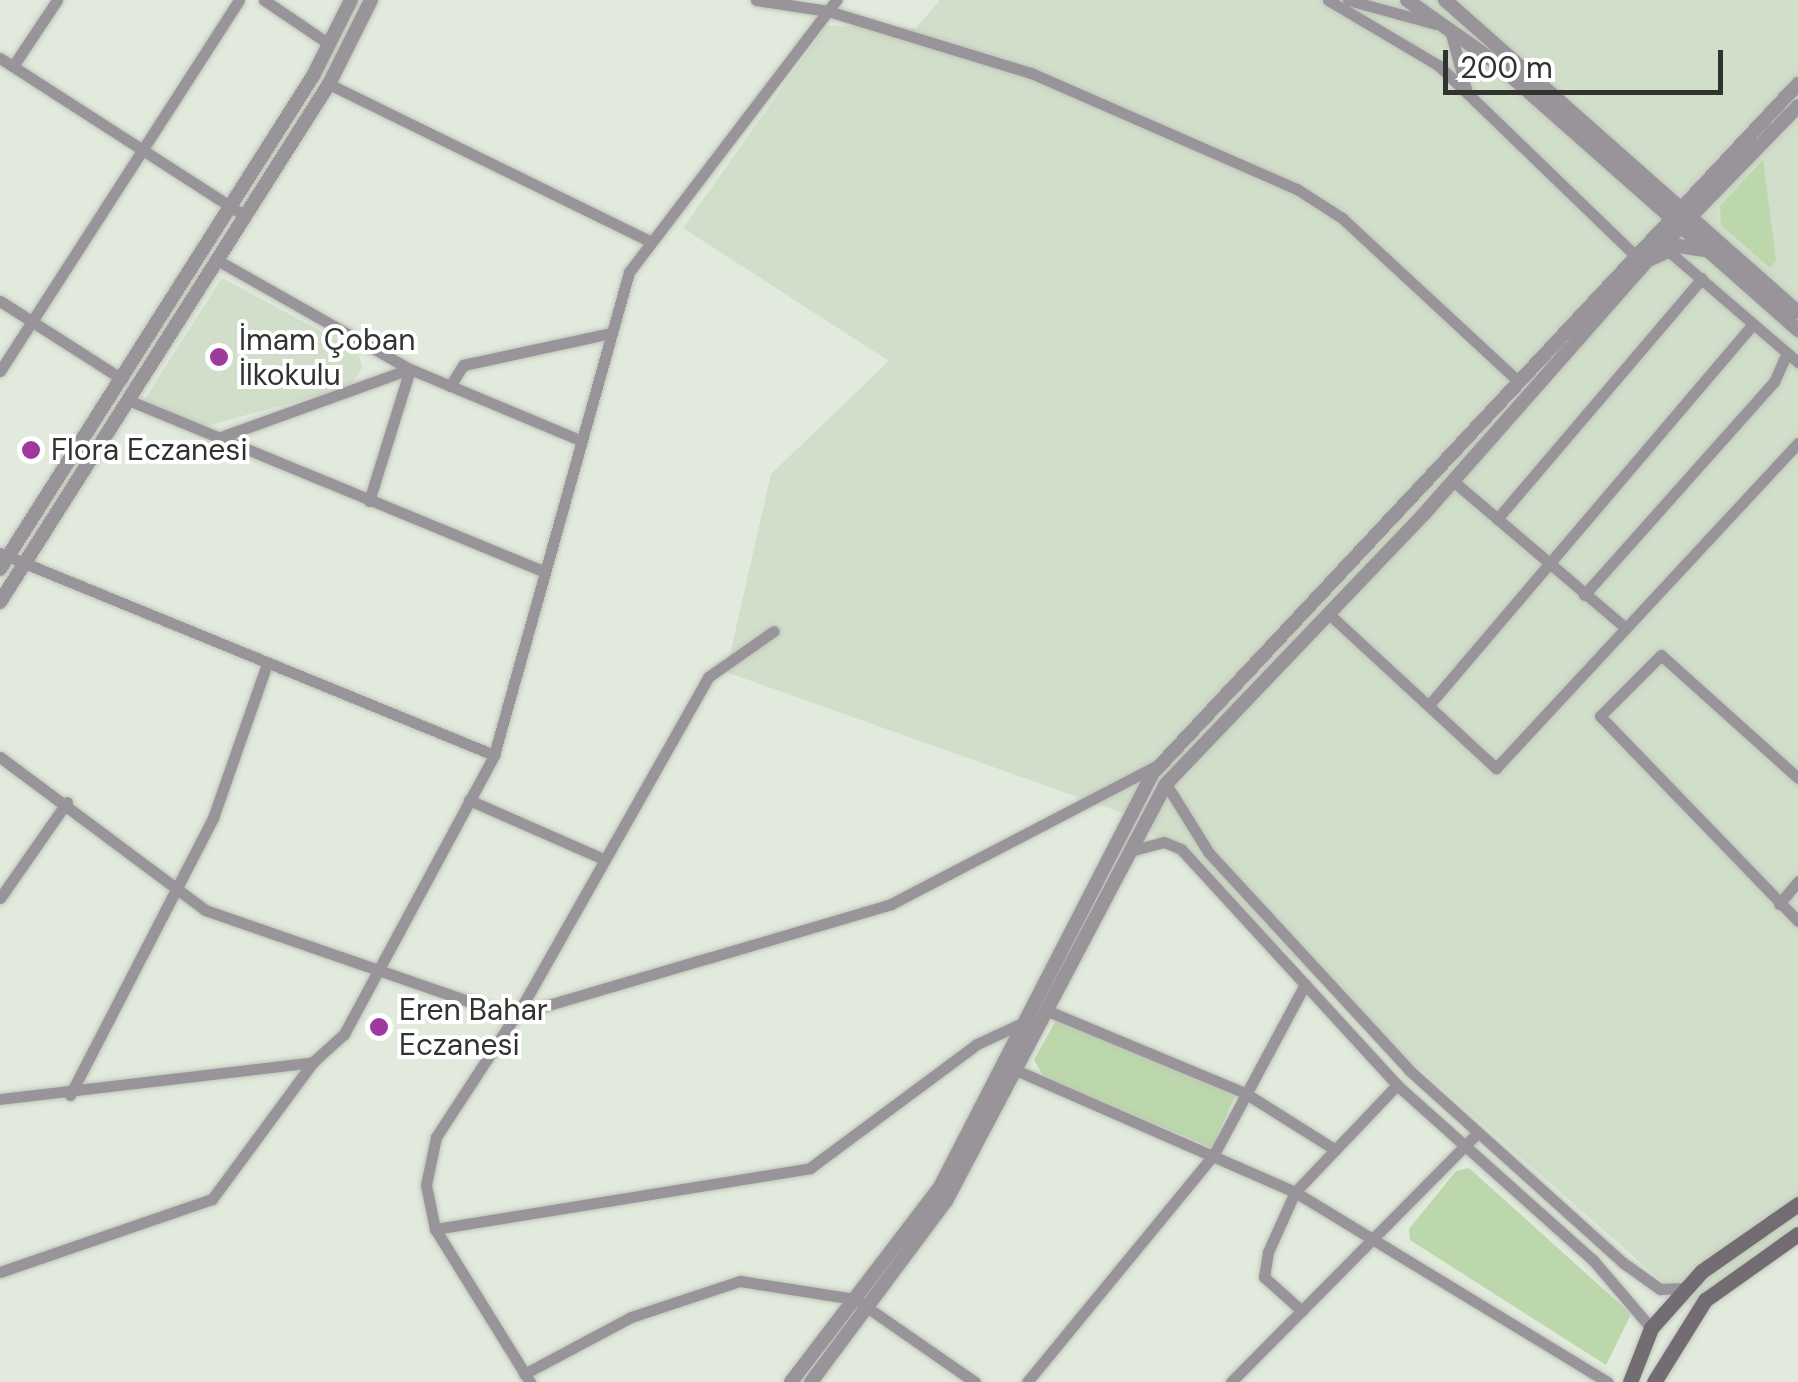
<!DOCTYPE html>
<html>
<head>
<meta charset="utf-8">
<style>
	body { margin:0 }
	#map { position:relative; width:1798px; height:1382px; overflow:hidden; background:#e1eadc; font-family:"DM Sans",sans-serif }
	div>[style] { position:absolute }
	.built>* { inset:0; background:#d1deca }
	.green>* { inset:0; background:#bcd7ab }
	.roads { filter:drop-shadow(0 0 2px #bec5b9) drop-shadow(0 0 2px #bec5b9) }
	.minor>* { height:11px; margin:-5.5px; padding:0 5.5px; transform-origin:5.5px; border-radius:5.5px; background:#999499 }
	.tertiary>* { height:14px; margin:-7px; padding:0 7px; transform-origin:7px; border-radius:7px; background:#999499 }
	.secondary>* { height:15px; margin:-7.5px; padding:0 7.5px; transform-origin:7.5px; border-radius:7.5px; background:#746c73 }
	.dots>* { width:28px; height:28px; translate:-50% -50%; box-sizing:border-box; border:5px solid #fff; border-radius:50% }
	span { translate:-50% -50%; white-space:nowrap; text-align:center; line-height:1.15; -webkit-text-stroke:8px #fff; paint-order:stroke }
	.poi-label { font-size:30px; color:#30332e }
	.left { translate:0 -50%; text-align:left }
	.scale { position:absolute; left:1443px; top:50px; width:280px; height:45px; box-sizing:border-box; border:5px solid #30332e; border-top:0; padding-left:12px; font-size:30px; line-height:35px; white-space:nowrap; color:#30332e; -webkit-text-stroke:8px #fff; paint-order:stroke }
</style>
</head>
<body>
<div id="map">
	<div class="built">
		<div style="clip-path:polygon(940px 0,1798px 0,1798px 1244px,1696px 1311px,1131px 816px,726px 672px,771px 474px,889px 361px,683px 228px,826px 26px,916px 28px)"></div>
		<div style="clip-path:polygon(222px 278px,358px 351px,362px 368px,350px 387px,206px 426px,143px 402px)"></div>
	</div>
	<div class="green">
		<div style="clip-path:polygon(1763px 160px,1776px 260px,1770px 268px,1721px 225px,1720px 206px)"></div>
		<div style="clip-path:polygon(1056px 1020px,1235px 1096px,1212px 1148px,1044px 1077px,1034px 1060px)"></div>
		<div style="clip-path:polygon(1469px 1168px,1631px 1314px,1606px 1365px,1410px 1240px,1409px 1229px,1456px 1171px)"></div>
	</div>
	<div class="roads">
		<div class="minor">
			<div style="left:264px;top:0;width:78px;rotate:34.1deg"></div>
			<div style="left:756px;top:0;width:73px;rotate:8.7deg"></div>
			<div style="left:828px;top:11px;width:212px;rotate:17deg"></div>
			<div style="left:1031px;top:73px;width:290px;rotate:23.6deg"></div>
			<div style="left:1297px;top:189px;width:54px;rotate:32.8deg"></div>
			<div style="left:1342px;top:218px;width:234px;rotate:42.8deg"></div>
			<div style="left:1328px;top:0;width:128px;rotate:30.6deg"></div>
			<div style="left:1438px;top:65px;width:272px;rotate:44deg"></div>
			<div style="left:1348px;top:0;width:91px;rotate:15.3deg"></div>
			<div style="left:1450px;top:30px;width:61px;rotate:74.8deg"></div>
			<div style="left:0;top:58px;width:292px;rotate:32.8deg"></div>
			<div style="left:13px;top:66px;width:79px;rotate:-56.3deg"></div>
			<div style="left:329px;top:84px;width:357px;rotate:26.1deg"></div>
			<div style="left:1666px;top:249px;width:174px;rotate:40.6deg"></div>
			<div style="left:217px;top:260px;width:222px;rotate:29.5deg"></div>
			<div style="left:410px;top:369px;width:184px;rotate:22.7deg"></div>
			<div style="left:0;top:301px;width:145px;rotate:32.6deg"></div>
			<div style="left:0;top:371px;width:441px;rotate:-57.2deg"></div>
			<div style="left:450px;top:386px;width:25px;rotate:-58deg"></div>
			<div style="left:463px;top:365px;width:151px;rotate:-12.2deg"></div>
			<div style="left:128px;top:400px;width:451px;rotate:22.4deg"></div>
			<div style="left:218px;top:438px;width:204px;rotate:-19.8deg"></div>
			<div style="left:1453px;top:481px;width:227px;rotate:40.4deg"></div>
			<div style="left:369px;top:501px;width:138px;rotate:-72.7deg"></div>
			<div style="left:1497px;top:519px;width:316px;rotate:-49.6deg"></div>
			<div style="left:0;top:553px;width:534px;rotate:22.24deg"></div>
			<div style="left:1584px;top:595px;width:285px;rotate:-48.3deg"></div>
			<div style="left:1774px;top:382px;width:32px;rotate:-66deg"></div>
			<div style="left:1330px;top:615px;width:226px;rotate:42.7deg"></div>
			<div style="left:1496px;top:768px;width:444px;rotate:-47.1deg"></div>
			<div style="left:1429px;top:705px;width:500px;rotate:-49.62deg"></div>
			<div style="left:0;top:757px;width:256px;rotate:36.7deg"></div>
			<div style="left:205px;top:910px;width:324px;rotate:19.1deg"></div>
			<div style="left:511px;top:1016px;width:396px;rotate:-16.4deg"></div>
			<div style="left:891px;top:904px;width:299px;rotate:-27.5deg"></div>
			<div style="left:1798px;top:778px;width:184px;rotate:-138.1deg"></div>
			<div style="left:1661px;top:655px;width:86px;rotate:135deg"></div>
			<div style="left:1600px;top:716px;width:285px;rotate:46deg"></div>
			<div style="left:1166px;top:784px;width:81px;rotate:58.1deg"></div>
			<div style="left:1209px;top:853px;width:295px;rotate:47.3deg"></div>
			<div style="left:1409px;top:1070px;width:287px;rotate:42deg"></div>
			<div style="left:1622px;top:1262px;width:47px;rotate:35.4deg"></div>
			<div style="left:1660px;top:1289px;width:26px;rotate:-2deg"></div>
			<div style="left:469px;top:800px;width:142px;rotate:23.7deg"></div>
			<div style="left:1130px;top:851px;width:35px;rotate:-15deg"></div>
			<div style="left:1164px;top:842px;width:18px;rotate:22deg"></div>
			<div style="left:1181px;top:849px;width:320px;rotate:47.5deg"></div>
			<div style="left:1397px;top:1085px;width:263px;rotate:41.8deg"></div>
			<div style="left:1593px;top:1260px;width:89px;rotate:49.5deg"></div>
			<div style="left:0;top:898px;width:117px;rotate:-55.1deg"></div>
			<div style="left:1779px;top:904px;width:30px;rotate:-50deg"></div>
			<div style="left:1048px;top:1011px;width:213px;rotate:22.6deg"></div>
			<div style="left:1245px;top:1093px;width:105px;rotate:32.2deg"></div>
			<div style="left:1018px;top:1071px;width:302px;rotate:23.6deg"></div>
			<div style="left:1295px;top:1192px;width:366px;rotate:31.3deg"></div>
			<div style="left:70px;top:1095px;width:312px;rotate:-62.7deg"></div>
			<div style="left:213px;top:818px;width:160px;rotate:-70.7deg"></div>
			<div style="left:0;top:1099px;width:315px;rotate:-6.7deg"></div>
			<div style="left:313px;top:1062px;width:42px;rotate:-42.1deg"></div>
			<div style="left:344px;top:1034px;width:317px;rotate:-61.7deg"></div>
			<div style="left:494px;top:755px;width:502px;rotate:-74.38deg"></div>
			<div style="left:629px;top:272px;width:342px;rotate:-52.7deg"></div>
			<div style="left:435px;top:1229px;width:380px;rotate:-9.2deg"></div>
			<div style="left:810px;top:1168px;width:208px;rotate:-36.6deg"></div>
			<div style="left:977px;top:1044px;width:47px;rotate:-24.9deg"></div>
			<div style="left:0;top:1272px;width:224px;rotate:-19deg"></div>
			<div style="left:212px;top:1199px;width:170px;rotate:-53.6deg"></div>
			<div style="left:1302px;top:1311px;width:51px;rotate:-138.2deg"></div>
			<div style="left:1264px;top:1277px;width:25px;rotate:-81deg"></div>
			<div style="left:1268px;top:1252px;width:66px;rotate:-65.8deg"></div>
			<div style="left:1295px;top:1192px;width:148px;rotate:-46.4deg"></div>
			<div style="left:524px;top:1374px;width:121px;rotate:-28deg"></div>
			<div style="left:631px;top:1317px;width:115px;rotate:-18.3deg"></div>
			<div style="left:740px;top:1281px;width:116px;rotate:8.9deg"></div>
			<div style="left:855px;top:1299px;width:146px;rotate:34.7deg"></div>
			<div style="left:530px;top:1382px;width:180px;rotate:-121.8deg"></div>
			<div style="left:435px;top:1229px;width:45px;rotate:-101.6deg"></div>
			<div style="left:426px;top:1185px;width:49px;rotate:-78.2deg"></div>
			<div style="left:436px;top:1137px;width:163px;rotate:-56.8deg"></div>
			<div style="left:525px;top:1001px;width:372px;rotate:-60.5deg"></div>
			<div style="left:708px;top:677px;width:80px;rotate:-34.9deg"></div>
			<div style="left:1027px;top:1382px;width:295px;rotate:-50.6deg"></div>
			<div style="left:1214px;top:1154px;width:193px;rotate:-61.8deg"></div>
			<div style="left:1231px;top:1382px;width:350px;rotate:-45.3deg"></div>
		</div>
		<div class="tertiary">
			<div style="left:1407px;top:0;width:108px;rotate:35.2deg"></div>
			<div style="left:1495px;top:62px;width:405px;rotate:41.5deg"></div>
			<div style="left:1445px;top:0;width:471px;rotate:41.5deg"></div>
			<div style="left:1659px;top:249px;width:199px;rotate:-45.8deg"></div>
			<div style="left:0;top:569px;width:584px;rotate:-57.59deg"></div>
			<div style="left:313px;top:76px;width:85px;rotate:-63.4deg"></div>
			<div style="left:0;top:602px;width:614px;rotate:-57.58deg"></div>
			<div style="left:329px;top:84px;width:94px;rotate:-63.4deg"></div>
			<div style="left:791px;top:1382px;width:245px;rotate:-52.6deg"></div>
			<div style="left:940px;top:1187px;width:464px;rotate:-62.8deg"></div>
			<div style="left:1152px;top:774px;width:945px;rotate:-46.89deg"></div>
			<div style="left:811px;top:1382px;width:226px;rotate:-53.3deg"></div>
			<div style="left:946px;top:1201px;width:471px;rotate:-62.2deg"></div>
			<div style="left:1166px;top:784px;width:373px;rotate:-46.3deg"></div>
			<div style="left:1424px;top:514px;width:339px;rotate:-48.6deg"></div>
			<div style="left:1648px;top:260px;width:34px;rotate:-24deg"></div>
			<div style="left:1679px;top:246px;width:31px;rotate:9deg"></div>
		</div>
		<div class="secondary">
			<div style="left:1630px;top:1382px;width:58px;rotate:-68.7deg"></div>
			<div style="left:1651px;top:1328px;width:76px;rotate:-48.2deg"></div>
			<div style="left:1702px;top:1271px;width:117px;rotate:-34.9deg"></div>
			<div style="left:1654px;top:1382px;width:97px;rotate:-58.1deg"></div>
			<div style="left:1705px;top:1300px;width:114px;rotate:-35.4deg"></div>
		</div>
	</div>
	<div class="dots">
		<div style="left:219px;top:357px;background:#9e399e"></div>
		<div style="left:31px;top:450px;background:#9e399e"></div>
		<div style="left:379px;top:1027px;background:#9e399e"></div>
	</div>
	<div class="poi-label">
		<span class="left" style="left:239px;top:357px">İmam Çoban<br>İlkokulu</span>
		<span class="left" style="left:51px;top:450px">Flora Eczanesi</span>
		<span class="left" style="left:399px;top:1027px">Eren Bahar<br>Eczanesi</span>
	</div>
	<div class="scale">200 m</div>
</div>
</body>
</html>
